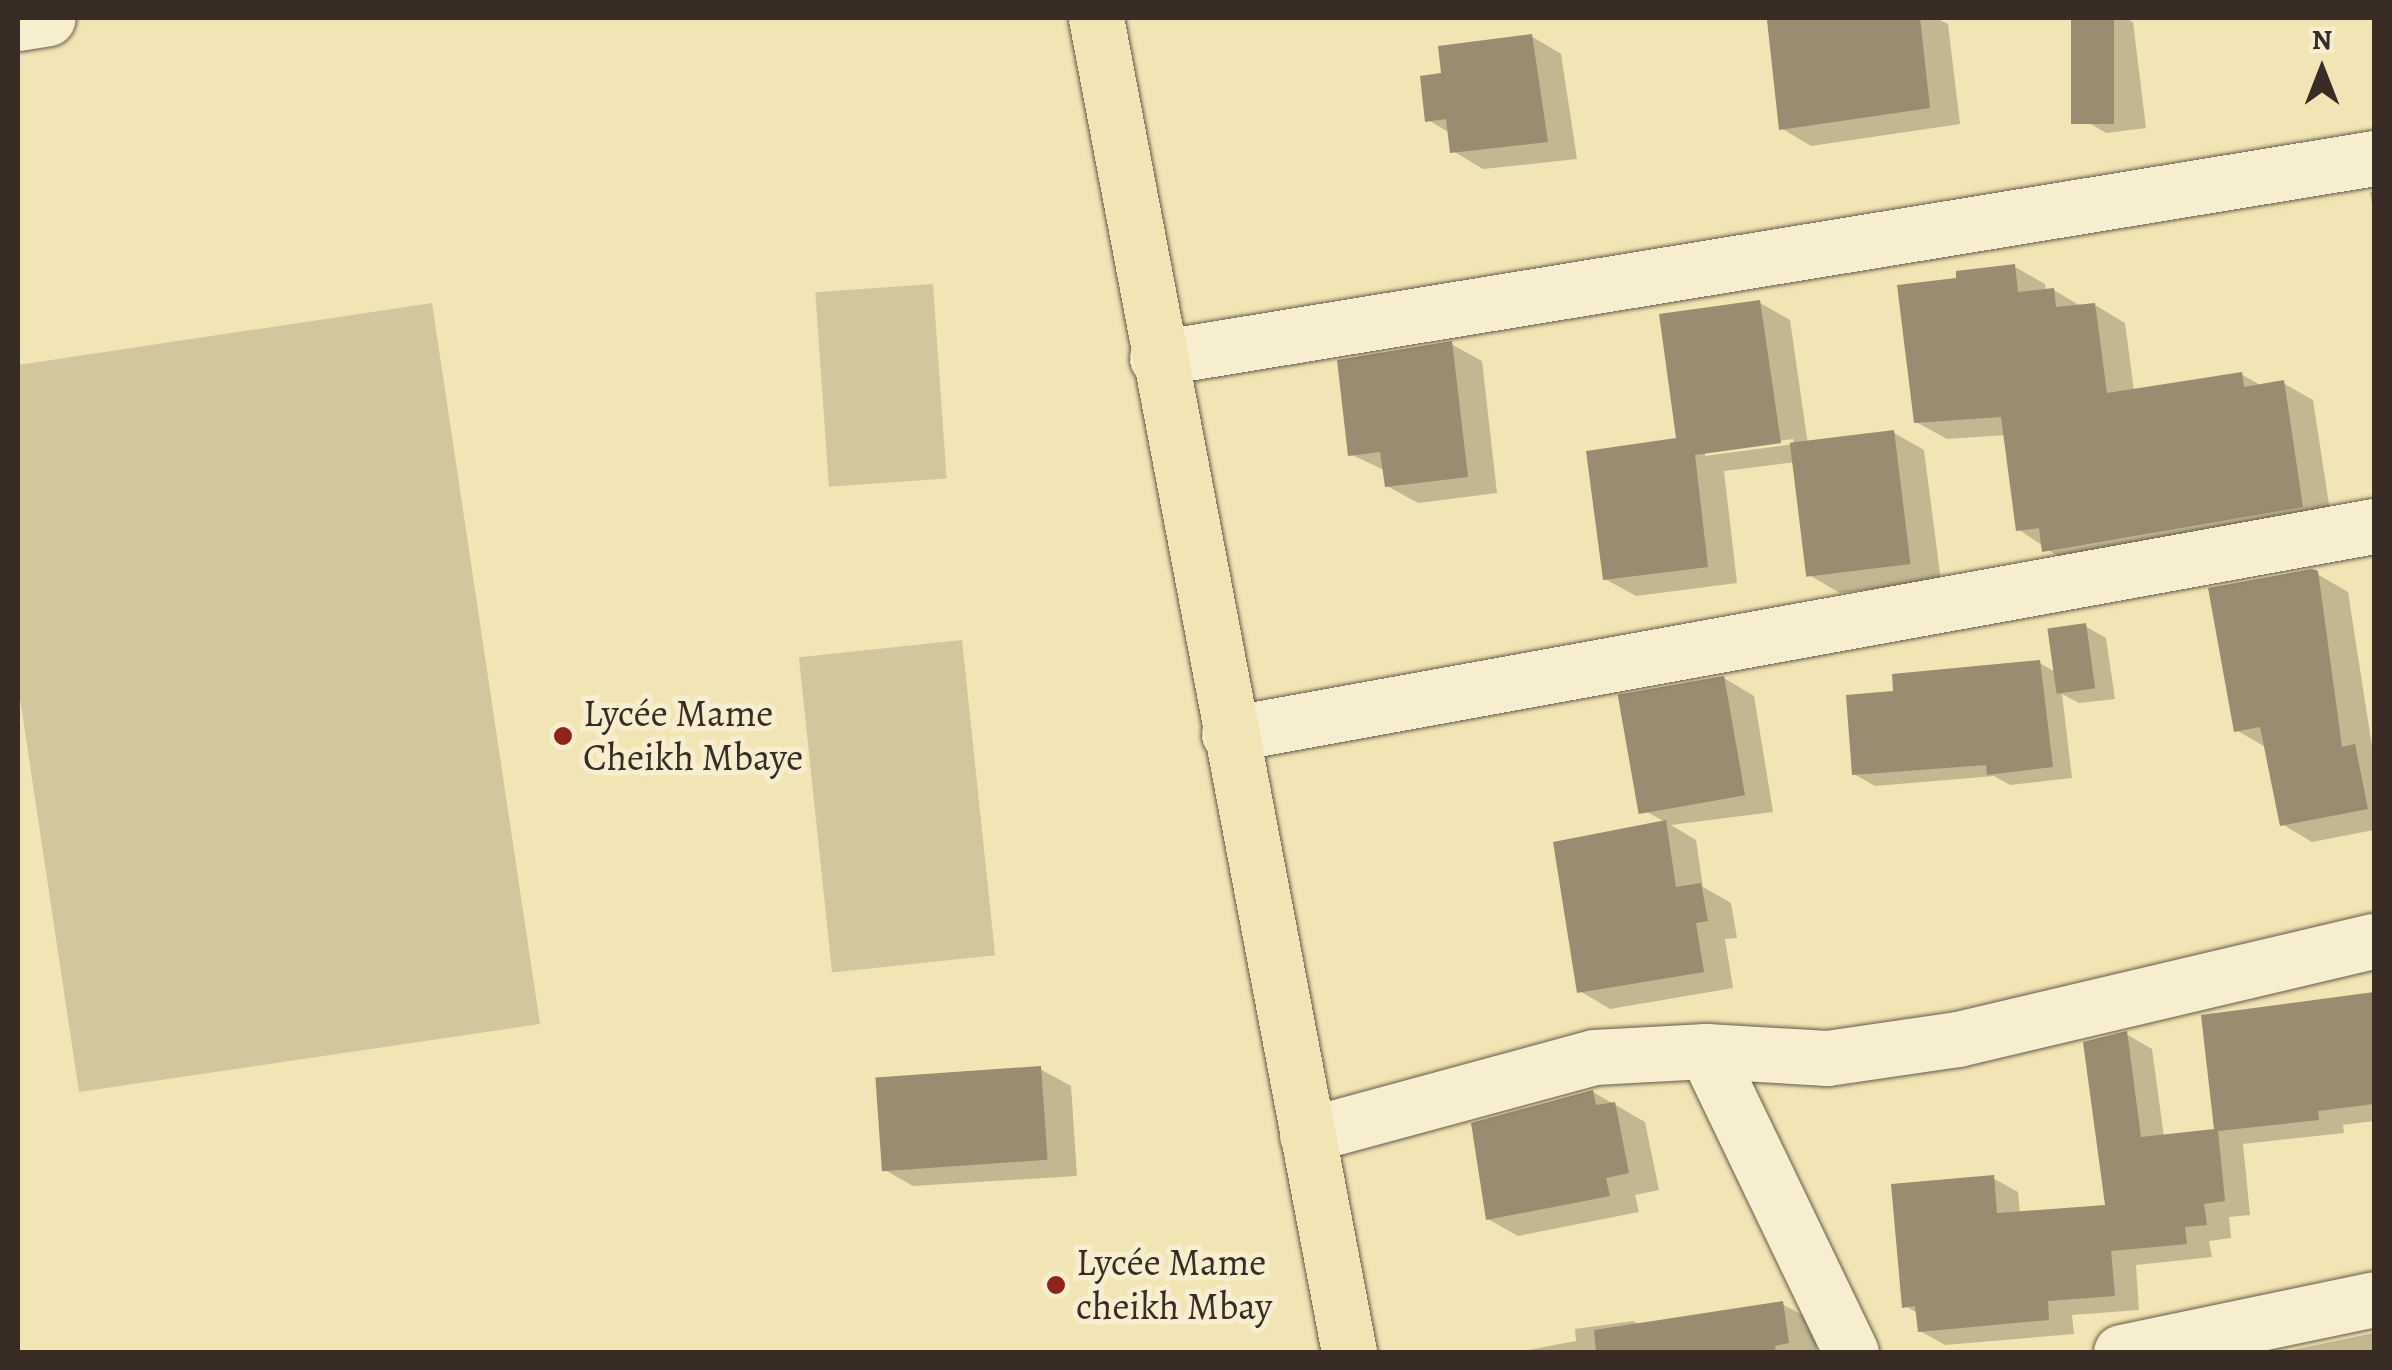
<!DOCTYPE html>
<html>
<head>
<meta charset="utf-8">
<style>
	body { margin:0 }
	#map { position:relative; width:2392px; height:1370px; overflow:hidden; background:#f2e5b5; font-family:Alegreya,serif }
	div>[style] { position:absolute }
	.green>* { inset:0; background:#d2c69d; transform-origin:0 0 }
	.shadow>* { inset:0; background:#0003 }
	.building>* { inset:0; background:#998c70; transform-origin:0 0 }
	.roads { filter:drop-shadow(0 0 2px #665a49) drop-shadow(0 0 2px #665a49) }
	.minor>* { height:55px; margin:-27.5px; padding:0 27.5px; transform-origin:27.5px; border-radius:27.5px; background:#f7eecf }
	.major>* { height:55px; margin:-27.5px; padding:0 27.5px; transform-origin:27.5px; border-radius:27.5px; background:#f2e5b5 }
	.dots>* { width:28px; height:28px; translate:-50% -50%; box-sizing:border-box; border:5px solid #f7eecf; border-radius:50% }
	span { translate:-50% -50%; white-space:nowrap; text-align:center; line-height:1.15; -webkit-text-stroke:10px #f7eecf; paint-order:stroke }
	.poi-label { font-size:38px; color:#382c25 }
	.left { translate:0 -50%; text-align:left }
	.frame { position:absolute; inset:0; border:20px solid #382c25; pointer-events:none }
	.north { position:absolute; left:2272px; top:20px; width:100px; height:100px; -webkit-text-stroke:8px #f7eecf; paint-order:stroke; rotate:0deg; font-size:28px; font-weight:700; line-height:40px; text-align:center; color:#382c25 }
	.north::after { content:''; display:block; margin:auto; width:35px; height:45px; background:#382c25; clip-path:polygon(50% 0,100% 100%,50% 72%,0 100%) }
</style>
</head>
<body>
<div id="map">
	<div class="green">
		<div style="left:933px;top:284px;width:195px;height:118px;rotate:86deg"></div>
		<div style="clip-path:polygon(432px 303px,540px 1024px,79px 1092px,18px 685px,18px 365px)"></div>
		<div style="left:962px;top:640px;width:317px;height:164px;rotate:84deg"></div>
	</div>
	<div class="shadow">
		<div style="clip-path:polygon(1817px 18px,1936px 18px,1948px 24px,1960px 124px,1811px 146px,1781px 128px,1769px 22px)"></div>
		<div style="clip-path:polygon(2074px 18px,2125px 18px,2133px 22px,2146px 128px,2106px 133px,2086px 121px)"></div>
		<div style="clip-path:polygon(1531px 36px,1561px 54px,1577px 159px,1483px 169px,1453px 151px,1450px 133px,1428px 120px,1444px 76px)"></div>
		<div style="clip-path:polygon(2374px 191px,2374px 217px,2370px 192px)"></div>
		<div style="clip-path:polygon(2015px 267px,2045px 284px,2046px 291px,2054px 290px,2082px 307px,2095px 305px,2125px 323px,2134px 391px,2241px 374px,2262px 386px,2283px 383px,2313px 400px,2332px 524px,2075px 568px,2018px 529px,2006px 435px,1947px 439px,1916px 422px,1959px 280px)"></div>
		<div style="clip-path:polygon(evenodd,1760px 303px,1790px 320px,1808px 445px,1894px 433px,1924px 450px,1941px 581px,1840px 593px,1809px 575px,1795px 462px,1724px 471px,1737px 583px,1636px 596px,1605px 579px,1760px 303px,1793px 439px,1794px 444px,1705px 456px,1705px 451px,1793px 439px)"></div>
		<div style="clip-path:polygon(1451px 344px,1482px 361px,1497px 493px,1418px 503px,1387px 486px,1386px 471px,1350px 454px)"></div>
		<div style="clip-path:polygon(2317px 574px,2348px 592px,2374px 759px,2374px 830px,2312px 842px,2282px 824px,2267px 748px,2236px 730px)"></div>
		<div style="clip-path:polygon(2085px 626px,2106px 638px,2115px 699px,2079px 703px,2062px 694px,2072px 778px,2010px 785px,1994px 776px,1875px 786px,1854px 774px,1895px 694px,2040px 663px,2055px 672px)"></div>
		<div style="clip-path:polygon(1724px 678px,1754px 696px,1773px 812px,1671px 825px,1696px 840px,1703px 887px,1731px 903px,1737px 938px,1725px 939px,1733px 988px,1610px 1009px,1580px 991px,1665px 822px,1640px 808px)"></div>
		<div style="clip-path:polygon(2374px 995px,2374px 1121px,2343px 1125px,2344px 1133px,2243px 1144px,2250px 1215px,2229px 1217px,2231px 1238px,2209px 1241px,2212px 1257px,2136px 1265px,2139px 1310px,2072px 1315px,2074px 1334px,1945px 1345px,1920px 1331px,1919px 1314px,1905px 1306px,1993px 1178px,2018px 1192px,2020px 1214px,2108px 1207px,2126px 1034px,2152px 1049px,2164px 1137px,2217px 1132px,2204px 1017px)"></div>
		<div style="clip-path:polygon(1040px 1069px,1071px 1086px,1077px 1176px,913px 1186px,883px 1169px)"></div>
		<div style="clip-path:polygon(1593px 1092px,1645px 1122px,1659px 1190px,1635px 1195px,1639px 1212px,1518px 1236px,1488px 1219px)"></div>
		<div style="clip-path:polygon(1782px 1304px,1813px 1321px,1817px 1352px,1517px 1352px,1576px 1341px,1575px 1329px,1633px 1321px,1641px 1326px)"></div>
		<div style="clip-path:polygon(2374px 1333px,2374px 1352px,2283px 1352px)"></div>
	</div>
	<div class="building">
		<div style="clip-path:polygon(1793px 18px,1920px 18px,1930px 108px,1779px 130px,1767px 20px)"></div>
		<div style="left:2071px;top:18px;width:43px;height:106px"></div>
		<div style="clip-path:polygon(1532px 34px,1548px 142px,1450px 153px,1446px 119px,1425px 122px,1420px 76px,1441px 73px,1438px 46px)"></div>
		<div style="clip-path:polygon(2015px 264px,2018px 292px,2054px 288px,2056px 307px,2095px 303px,2107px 393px,2242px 372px,2244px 387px,2284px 380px,2303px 507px,2042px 552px,2039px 528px,2016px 531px,2001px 417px,1914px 423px,1897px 285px,1956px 278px,1956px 271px)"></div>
		<div style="clip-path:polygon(1760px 300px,1781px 443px,1695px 455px,1708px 567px,1603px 580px,1586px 451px,1676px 438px,1659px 314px)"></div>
		<div style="clip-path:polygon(1452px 341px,1468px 477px,1385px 487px,1380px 452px,1348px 456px,1337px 360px)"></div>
		<div style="left:1894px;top:430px;width:135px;height:105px;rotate:83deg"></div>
		<div style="clip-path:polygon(2312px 569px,2318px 571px,2342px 747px,2355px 744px,2368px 809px,2280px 826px,2260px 727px,2234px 732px,2208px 588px)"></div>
		<div style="left:2086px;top:623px;width:66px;height:39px;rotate:82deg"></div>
		<div style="clip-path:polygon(2040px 660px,2053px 767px,1987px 775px,1986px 765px,1852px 775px,1846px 695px,1893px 691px,1892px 674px)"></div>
		<div style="left:1724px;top:676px;width:121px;height:108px;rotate:80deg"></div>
		<div style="clip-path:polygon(1666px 820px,1676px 887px,1701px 883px,1708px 921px,1696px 923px,1704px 972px,1577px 993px,1553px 842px)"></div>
		<div style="clip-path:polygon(2374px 992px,2374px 1104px,2318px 1111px,2319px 1120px,2218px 1131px,2225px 1201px,2204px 1204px,2207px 1225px,2185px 1227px,2187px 1244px,2111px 1251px,2115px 1296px,2048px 1301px,2049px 1320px,1918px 1332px,1915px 1306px,1902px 1308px,1891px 1184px,1994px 1175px,1997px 1213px,2105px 1205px,2083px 1042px,2127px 1031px,2141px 1137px,2214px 1129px,2201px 1015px)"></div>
		<div style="left:1041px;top:1066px;width:94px;height:166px;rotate:86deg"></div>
		<div style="clip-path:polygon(1593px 1090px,1596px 1105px,1615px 1102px,1629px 1173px,1606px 1178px,1610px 1196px,1486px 1220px,1471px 1123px)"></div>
		<div style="clip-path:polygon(1783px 1301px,1789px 1343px,1775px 1346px,1776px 1352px,1596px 1352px,1594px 1330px)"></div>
	</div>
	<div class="roads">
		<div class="minor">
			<div style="left:18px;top:23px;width:30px;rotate:-9deg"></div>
			<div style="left:1157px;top:358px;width:1233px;rotate:-9.33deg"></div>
			<div style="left:1229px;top:734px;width:1164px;rotate:-10.3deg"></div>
			<div style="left:1706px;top:1051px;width:334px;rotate:64.3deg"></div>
			<div style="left:1307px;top:1135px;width:297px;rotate:-15.2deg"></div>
			<div style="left:1594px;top:1057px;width:112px;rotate:-3.1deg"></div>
			<div style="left:1706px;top:1051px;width:121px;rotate:3.3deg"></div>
			<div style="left:1827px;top:1058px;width:132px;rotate:-8.3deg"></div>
			<div style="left:1958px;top:1039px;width:427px;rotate:-13.3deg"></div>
			<div style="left:2121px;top:1352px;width:258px;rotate:-11.8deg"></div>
		</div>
		<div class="major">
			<div style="left:1096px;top:18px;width:1358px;rotate:79.26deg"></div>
		</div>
	</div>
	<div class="dots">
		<div style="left:563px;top:736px;background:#8f2418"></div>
		<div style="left:1056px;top:1285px;background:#8f2418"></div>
	</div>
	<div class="poi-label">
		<span class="left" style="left:583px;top:736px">Lycée Mame<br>Cheikh Mbaye</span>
		<span class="left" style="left:1076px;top:1285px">Lycée Mame<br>cheikh Mbay</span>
	</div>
	<div class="frame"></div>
	<div class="north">N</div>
</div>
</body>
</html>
